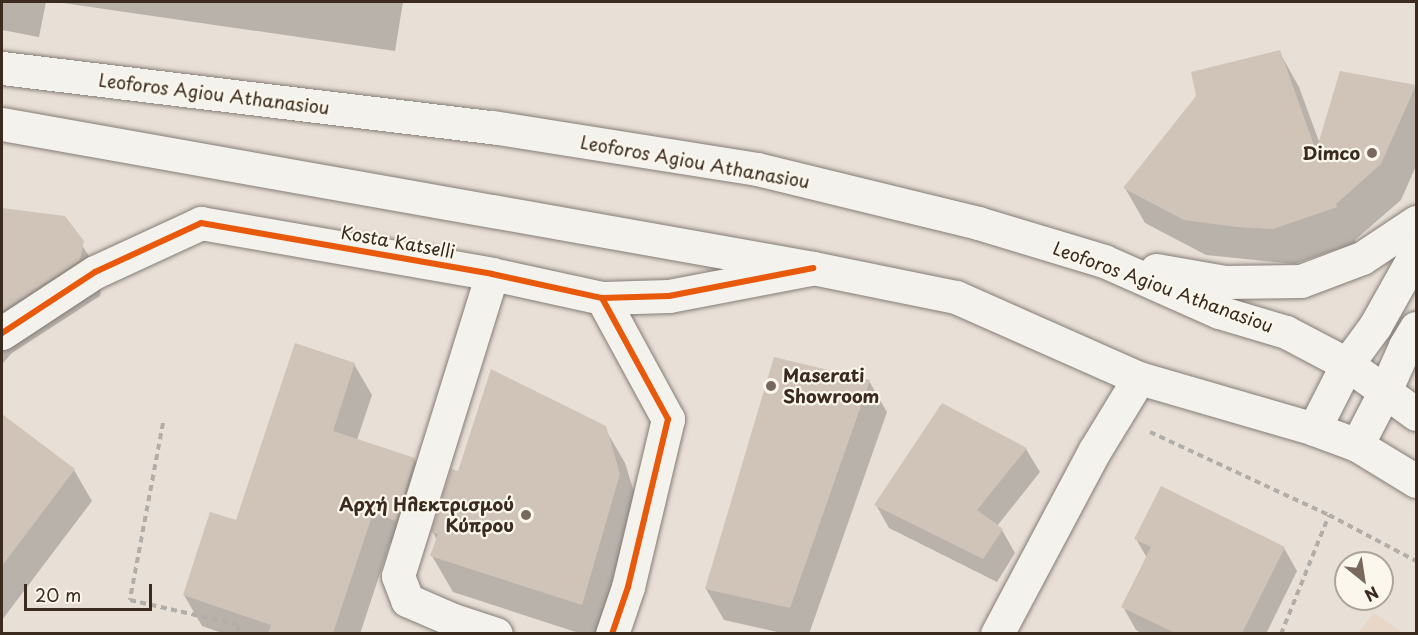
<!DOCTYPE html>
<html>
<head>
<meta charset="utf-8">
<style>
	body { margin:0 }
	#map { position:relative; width:1418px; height:635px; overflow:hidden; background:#e8dfd6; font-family:"Playpen Sans",sans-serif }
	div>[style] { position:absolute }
	.built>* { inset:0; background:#e8d7c6 }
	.shadow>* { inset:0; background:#0003 }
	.building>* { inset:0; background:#d0c4b9 }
	.path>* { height:4px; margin-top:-2px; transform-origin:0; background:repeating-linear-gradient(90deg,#b1ada8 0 6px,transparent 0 10.5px) }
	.roads { filter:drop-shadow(0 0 2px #847d76) drop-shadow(0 0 2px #847d76) }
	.minor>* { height:33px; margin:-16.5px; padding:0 16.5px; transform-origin:16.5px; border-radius:16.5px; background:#f4f2ed }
	.major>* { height:33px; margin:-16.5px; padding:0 16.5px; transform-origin:16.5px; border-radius:16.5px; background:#f4f2ed }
	.cycleway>* { height:6px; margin:-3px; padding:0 3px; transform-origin:3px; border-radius:3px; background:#e8590c }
	.dots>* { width:16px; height:16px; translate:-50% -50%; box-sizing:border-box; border:3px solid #fbf7ec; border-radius:50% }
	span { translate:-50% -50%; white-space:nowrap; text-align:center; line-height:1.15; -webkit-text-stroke:4.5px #fbf7ec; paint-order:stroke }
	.street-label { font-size:18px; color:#3b2a1e }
	.poi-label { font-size:18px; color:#3b2a1e; font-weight:700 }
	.right { translate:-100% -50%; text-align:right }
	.left { translate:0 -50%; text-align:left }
	.frame { position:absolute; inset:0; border:3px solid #3b2a1e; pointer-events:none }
	.north { position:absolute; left:1334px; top:551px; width:60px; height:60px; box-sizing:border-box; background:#fbf7ec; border:2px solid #aea59a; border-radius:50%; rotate:150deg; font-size:16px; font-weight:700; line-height:24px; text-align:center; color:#3b2a1e }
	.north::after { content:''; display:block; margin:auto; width:21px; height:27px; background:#78695e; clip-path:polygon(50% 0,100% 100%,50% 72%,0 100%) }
	.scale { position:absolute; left:24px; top:584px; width:128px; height:27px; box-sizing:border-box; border:3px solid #3b2a1e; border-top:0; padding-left:8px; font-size:18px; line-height:21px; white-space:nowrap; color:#3b2a1e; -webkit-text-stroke:4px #fbf7ec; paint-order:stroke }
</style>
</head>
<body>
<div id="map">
	<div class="built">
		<div style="clip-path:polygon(1374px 613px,1403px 633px,1358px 633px)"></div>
	</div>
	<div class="shadow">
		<div style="clip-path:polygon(2px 2px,46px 2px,39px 37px,2px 30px)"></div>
		<div style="clip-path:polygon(56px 2px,403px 2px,395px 51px)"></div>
		<div style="clip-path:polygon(1279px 51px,1299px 87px,1320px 144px,1341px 72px,1416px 87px,1416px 166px,1401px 200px,1355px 240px,1356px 243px,1294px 264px,1206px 255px,1145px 223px,1125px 188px)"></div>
		<div style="clip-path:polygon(2px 210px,64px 217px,103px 278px,100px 296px,12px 353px,2px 364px)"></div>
		<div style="clip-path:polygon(354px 364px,372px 395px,357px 440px,414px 459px,432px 489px,413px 550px,390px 543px,360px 634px,225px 634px,202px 626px,184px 595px)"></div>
		<div style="clip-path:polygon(869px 381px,887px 412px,809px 634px,786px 634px,724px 620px,706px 589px)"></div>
		<div style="clip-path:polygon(942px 405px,1026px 449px,1040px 472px,997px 526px,1002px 530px,1015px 553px,997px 582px,889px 528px,876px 505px)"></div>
		<div style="clip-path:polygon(5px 418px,74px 470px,92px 501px,2px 620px,2px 423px)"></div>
		<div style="clip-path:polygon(604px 427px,625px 463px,640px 511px,604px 634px,582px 634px,453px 592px,432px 556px,437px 540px,433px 532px,459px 473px)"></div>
		<div style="clip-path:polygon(1136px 539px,1284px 548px,1297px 571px,1266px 634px,1143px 634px,1136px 630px,1123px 607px,1147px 558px)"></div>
	</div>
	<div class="building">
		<div style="clip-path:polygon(1280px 50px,1316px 151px,1340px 71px,1416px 85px,1381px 164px,1336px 204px,1337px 207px,1273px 229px,1237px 227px,1184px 220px,1123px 188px,1196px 96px,1191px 72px)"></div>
		<div style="clip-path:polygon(2px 208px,65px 216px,84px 241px,80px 260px,2px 311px)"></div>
		<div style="clip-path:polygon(295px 343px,355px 363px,333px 431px,415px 458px,396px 521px,373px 513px,333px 633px,268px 633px,271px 625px,183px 595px,210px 512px,236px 520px)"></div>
		<div style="clip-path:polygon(774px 357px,870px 380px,790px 608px,705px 589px)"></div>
		<div style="clip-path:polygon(491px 369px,606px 426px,620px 474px,582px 605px,430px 556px,438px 534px,431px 532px,451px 469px,458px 471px)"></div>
		<div style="clip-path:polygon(942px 403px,1027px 448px,977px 510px,1003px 529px,983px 559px,874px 505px)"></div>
		<div style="clip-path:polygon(2px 414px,75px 469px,2px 566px)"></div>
		<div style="clip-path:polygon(1161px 486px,1285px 547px,1242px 633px,1175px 633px,1121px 607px,1151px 547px,1134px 539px)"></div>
	</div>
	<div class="path">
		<div style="left:163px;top:423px;width:180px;rotate:100.6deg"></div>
		<div style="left:130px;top:600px;width:112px;rotate:12.9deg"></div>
		<div style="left:239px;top:625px;width:9px;rotate:103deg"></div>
		<div style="left:1150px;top:432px;width:197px;rotate:24.9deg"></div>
		<div style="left:1329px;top:515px;width:98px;rotate:27.9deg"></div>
		<div style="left:1281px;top:634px;width:128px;rotate:-68deg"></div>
	</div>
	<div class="roads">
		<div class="minor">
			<div style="left:492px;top:274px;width:316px;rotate:107.3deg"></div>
			<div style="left:398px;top:576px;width:26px;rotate:69deg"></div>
			<div style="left:407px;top:600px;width:50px;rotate:23.5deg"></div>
			<div style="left:453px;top:620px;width:45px;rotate:18deg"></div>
			<div style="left:602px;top:298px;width:138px;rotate:61.4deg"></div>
			<div style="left:668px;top:419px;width:173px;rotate:103.4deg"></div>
			<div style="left:628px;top:587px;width:50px;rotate:108.8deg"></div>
			<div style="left:2px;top:333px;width:111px;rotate:-33.3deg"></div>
			<div style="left:95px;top:272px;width:117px;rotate:-24.8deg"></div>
			<div style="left:201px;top:223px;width:295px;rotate:9.9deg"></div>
			<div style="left:492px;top:274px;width:113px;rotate:12.3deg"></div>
			<div style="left:602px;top:298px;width:67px;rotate:-1.7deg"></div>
			<div style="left:669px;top:296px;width:145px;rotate:-10.8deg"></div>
			<div style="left:997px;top:634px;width:208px;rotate:-62deg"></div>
			<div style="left:1095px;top:450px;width:84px;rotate:-58.6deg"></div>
		</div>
		<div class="major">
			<div style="left:2px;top:68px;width:494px;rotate:6.9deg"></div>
			<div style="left:492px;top:127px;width:268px;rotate:9deg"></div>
			<div style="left:757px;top:169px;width:228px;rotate:13.7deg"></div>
			<div style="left:978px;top:223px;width:132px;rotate:16.8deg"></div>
			<div style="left:1104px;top:261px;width:126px;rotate:23.9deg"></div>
			<div style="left:1219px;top:312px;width:70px;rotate:16.6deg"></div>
			<div style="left:1286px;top:332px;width:69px;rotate:27.7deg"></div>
			<div style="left:1347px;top:364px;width:85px;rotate:35.9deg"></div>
			<div style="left:2px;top:124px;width:824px;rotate:10.07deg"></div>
			<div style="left:813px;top:268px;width:146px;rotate:11.5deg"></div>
			<div style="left:956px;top:297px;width:200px;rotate:23.9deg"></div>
			<div style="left:1139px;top:378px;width:182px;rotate:16.2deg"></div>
			<div style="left:1314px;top:429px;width:46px;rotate:20.4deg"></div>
			<div style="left:1357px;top:445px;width:69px;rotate:31.4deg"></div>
			<div style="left:1156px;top:270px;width:70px;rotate:9.9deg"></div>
			<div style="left:1225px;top:282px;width:76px;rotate:-0.8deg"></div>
			<div style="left:1301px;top:281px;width:65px;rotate:-20.7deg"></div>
			<div style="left:1362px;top:258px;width:65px;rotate:-33.7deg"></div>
			<div style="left:1314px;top:429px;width:73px;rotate:-63.1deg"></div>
			<div style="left:1347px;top:364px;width:47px;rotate:-53.6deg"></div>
			<div style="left:1375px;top:326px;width:84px;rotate:-60.7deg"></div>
			<div style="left:1357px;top:445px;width:61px;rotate:-62.6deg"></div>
			<div style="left:1385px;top:391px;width:49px;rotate:-66deg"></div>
			<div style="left:1405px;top:346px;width:21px;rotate:-59deg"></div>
		</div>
	</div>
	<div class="cycleway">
		<div style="left:602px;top:298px;width:138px;rotate:61.4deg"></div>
		<div style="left:668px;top:419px;width:173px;rotate:103.4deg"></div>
		<div style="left:628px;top:587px;width:50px;rotate:108.8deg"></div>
		<div style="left:2px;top:333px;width:111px;rotate:-33.3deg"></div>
		<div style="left:95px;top:272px;width:117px;rotate:-24.8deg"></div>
		<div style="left:201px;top:223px;width:295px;rotate:9.9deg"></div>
		<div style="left:492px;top:274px;width:113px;rotate:12.3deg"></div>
		<div style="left:602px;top:298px;width:67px;rotate:-1.7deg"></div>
		<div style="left:669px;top:296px;width:147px;rotate:-11deg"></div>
	</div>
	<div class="dots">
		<div style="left:1372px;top:153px;background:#78695e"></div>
		<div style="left:771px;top:386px;background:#78695e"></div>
		<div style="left:526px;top:515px;background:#78695e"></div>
	</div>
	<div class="street-label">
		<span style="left:214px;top:94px;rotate:7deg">Leoforos Agiou Athanasiou</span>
		<span style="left:695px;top:162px;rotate:10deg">Leoforos Agiou Athanasiou</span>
		<span style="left:398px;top:242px;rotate:10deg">Kosta Katselli</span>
		<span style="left:1163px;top:287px;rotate:20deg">Leoforos Agiou Athanasiou</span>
	</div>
	<div class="poi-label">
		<span class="right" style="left:1360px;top:153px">Dimco</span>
		<span class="left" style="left:783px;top:386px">Maserati<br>Showroom</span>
		<span class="right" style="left:514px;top:515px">Αρχή Ηλεκτρισμού<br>Κύπρου</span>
	</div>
	<div class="frame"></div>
	<div class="north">N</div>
	<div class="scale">20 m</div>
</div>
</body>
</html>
